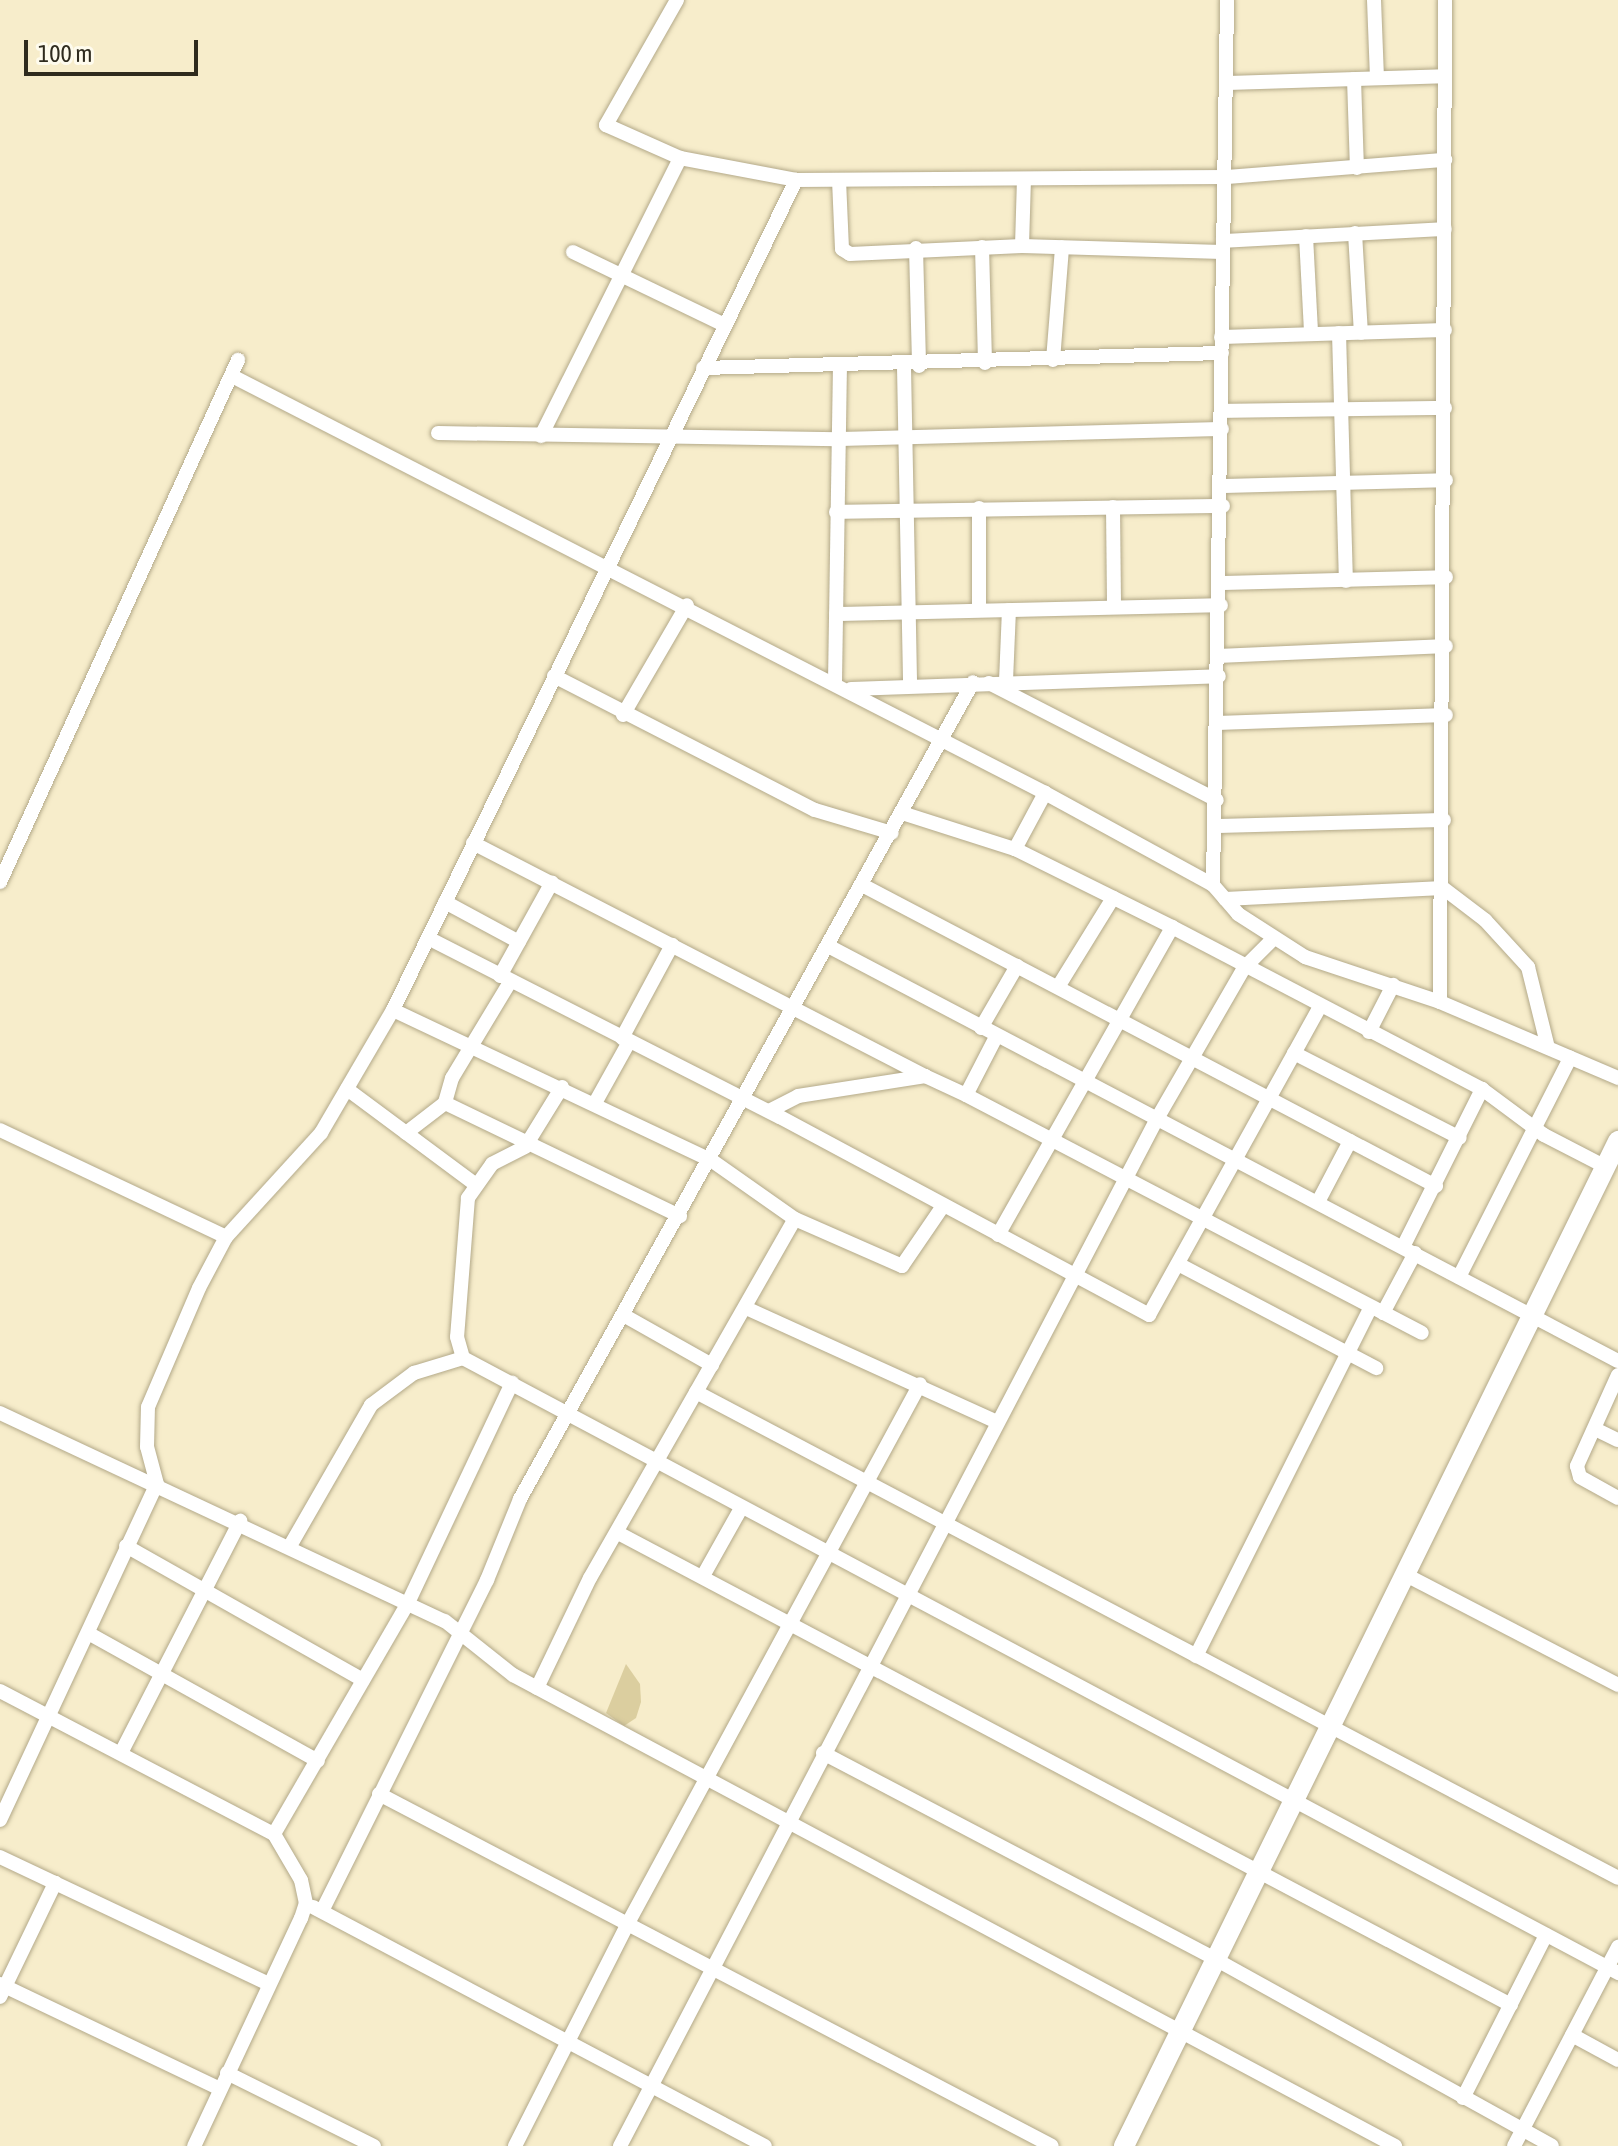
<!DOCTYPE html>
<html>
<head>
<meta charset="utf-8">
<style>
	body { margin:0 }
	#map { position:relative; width:1618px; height:2146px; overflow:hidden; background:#f7edcb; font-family:"Asap Condensed",sans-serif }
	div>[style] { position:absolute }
	.green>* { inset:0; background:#dbce9f }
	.roads { filter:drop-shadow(0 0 2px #b3a989) drop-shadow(0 0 2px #b3a989) }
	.street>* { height:14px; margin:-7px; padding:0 7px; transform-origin:7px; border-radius:7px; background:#fff }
	.primary>* { height:20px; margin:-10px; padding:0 10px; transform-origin:10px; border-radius:10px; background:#fff }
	span { translate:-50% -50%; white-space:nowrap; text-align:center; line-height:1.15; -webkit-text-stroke:8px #fefbed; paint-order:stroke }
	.scale { position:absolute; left:24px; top:40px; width:174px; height:36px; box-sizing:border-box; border:4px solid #2f2b1e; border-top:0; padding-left:10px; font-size:24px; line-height:28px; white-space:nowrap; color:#2f2b1e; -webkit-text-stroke:6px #fefbed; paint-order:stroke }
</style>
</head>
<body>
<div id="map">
	<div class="green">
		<div style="clip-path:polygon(626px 1664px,640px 1684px,641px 1702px,636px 1718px,624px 1726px,606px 1713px)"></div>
	</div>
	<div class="roads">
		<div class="street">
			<div style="left:677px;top:0;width:144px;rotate:119.6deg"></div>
			<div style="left:606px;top:125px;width:81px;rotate:24deg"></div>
			<div style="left:680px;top:158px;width:118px;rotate:10.7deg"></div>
			<div style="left:796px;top:180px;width:431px;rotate:-0.4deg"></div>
			<div style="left:1227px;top:177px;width:219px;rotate:-4.5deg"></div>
			<div style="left:1374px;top:0;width:77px;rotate:87.8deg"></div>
			<div style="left:1354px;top:79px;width:89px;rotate:88.1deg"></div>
			<div style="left:1227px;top:83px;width:218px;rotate:-1.8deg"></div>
			<div style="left:839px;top:180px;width:69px;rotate:87.5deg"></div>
			<div style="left:842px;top:249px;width:9px;rotate:32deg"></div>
			<div style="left:850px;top:254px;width:172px;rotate:-2.7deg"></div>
			<div style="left:1022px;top:246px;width:200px;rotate:1.7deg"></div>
			<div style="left:1355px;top:233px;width:100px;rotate:86.6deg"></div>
			<div style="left:1306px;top:236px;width:97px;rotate:87deg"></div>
			<div style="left:1223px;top:241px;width:222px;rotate:-3.1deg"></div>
			<div style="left:1022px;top:246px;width:67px;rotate:-88.3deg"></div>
			<div style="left:982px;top:247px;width:116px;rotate:88.5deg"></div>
			<div style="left:916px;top:248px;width:118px;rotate:88.5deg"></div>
			<div style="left:573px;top:252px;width:169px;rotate:25.7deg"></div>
			<div style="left:1339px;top:333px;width:248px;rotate:88.4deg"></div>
			<div style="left:1221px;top:337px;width:224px;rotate:-1.8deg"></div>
			<div style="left:1053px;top:360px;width:113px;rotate:-85.4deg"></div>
			<div style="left:904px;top:367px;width:318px;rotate:88.9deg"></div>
			<div style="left:703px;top:368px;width:519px;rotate:-1.66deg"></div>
			<div style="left:232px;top:376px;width:914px;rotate:27.15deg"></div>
			<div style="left:1045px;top:793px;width:192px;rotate:28.7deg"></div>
			<div style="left:1213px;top:885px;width:38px;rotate:49deg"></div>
			<div style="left:1238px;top:914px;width:80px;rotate:32.7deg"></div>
			<div style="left:1305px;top:957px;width:142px;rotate:18.4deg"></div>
			<div style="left:1440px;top:1002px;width:194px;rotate:23.1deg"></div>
			<div style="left:1222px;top:411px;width:223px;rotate:-0.8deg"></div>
			<div style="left:438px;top:433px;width:400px;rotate:0.9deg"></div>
			<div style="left:838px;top:439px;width:384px;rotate:-1.5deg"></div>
			<div style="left:541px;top:436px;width:311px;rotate:-63.4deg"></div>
			<div style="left:1222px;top:486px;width:224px;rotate:-1.5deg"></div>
			<div style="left:1113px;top:507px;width:100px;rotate:89.4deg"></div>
			<div style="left:979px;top:508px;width:101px;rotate:90deg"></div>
			<div style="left:836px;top:512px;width:387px;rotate:-0.9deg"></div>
			<div style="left:1221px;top:583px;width:225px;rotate:-1.5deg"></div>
			<div style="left:836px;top:614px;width:385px;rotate:-1.3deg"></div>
			<div style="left:1219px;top:656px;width:227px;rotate:-2.5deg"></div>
			<div style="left:554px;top:676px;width:293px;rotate:27.2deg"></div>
			<div style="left:815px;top:810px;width:80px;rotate:16.6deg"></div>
			<div style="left:1006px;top:681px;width:71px;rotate:-87.6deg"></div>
			<div style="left:835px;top:682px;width:314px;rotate:-89.1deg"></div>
			<div style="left:989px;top:683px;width:256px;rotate:27.2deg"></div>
			<div style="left:851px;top:689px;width:368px;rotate:-2deg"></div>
			<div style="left:623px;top:715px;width:127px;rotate:-59.8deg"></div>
			<div style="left:1217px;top:723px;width:229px;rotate:-2deg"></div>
			<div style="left:902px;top:813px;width:119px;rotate:17.7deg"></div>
			<div style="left:1015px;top:849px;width:175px;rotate:26.4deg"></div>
			<div style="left:1172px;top:927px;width:350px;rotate:27.6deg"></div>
			<div style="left:1482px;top:1089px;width:77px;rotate:36.6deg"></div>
			<div style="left:1544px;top:1135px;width:70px;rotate:27.3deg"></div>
			<div style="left:1216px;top:826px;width:228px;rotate:-1.5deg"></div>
			<div style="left:473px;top:843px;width:509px;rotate:27.27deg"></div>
			<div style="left:1015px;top:849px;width:64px;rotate:-61.8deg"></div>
			<div style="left:0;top:882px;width:574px;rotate:-65.49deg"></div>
			<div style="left:1213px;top:885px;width:885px;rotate:-89.09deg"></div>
			<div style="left:864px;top:886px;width:646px;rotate:27.68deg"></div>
			<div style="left:1225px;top:899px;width:218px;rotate:-2.9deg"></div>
			<div style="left:1443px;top:888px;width:53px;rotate:37.3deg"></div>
			<div style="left:1485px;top:920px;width:64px;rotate:47.5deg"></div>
			<div style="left:1528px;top:967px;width:83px;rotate:76.1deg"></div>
			<div style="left:445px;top:902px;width:84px;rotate:28.4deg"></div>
			<div style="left:428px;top:938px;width:395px;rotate:27deg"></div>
			<div style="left:780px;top:1117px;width:419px;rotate:28.2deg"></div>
			<div style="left:1149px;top:1315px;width:352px;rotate:-61deg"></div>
			<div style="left:830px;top:947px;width:890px;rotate:27.72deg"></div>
			<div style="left:500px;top:976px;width:107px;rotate:-61deg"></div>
			<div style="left:510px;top:982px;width:112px;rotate:121.1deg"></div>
			<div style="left:452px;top:1078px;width:26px;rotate:106deg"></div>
			<div style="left:445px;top:1103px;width:261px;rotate:25.7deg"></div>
			<div style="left:1058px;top:987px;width:105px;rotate:-58.3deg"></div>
			<div style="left:1440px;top:1002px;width:1002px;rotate:-89.71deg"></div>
			<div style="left:393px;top:1010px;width:352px;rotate:25.3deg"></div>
			<div style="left:711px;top:1160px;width:103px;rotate:35.1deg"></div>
			<div style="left:795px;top:1219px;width:117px;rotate:23.7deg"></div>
			<div style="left:902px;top:1266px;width:73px;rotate:-55.7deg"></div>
			<div style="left:981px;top:1028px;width:72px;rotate:-59.9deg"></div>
			<div style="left:1369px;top:1032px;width:53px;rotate:-62.9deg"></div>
			<div style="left:996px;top:1037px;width:65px;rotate:117.3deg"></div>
			<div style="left:966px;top:1095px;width:514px;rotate:27.56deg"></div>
			<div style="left:622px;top:1038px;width:106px;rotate:-61.7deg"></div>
			<div style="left:1294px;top:1053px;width:186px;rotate:27.1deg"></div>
			<div style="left:562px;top:1087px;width:70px;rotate:121.7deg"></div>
			<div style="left:525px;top:1147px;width:37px;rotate:153deg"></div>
			<div style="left:492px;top:1164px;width:42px;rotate:125.2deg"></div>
			<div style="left:468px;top:1198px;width:139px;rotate:94.5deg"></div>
			<div style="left:457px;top:1337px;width:22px;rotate:74deg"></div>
			<div style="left:463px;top:1358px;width:1309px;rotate:28.03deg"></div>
			<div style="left:347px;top:1089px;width:159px;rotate:36.6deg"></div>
			<div style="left:595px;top:1103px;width:70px;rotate:-60.9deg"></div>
			<div style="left:769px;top:1111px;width:33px;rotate:-27deg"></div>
			<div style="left:798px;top:1096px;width:129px;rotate:-8.9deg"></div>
			<div style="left:925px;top:1076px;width:45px;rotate:24.9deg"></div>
			<div style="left:0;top:1130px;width:250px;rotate:25.3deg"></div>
			<div style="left:406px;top:1133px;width:49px;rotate:-37.6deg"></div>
			<div style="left:1318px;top:1202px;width:69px;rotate:-62.3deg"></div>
			<div style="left:998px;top:1235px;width:354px;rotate:-60.5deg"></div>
			<div style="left:1403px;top:1247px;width:177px;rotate:-63.4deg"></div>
			<div style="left:1178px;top:1264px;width:224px;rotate:27.7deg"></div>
			<div style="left:1459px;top:1277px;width:246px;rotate:-63.1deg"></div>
			<div style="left:746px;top:1308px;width:273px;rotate:24.4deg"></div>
			<div style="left:1383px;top:1313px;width:68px;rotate:-61.9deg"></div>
			<div style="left:625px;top:1316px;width:100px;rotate:29.4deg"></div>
			<div style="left:1618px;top:1375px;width:100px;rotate:114.3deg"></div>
			<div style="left:1577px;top:1466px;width:11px;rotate:75deg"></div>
			<div style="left:1580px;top:1477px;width:43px;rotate:28.9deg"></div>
			<div style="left:696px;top:1392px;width:1042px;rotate:27.79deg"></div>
			<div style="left:0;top:1413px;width:491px;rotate:25.1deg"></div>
			<div style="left:445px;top:1621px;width:87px;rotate:38.5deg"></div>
			<div style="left:513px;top:1675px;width:1000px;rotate:28.1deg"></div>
			<div style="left:1595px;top:1429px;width:25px;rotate:26deg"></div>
			<div style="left:618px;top:1533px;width:1010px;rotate:27.86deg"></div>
			<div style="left:126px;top:1546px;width:272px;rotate:29.5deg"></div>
			<div style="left:290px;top:1546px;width:163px;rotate:-60.1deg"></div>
			<div style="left:371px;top:1405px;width:54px;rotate:-36.7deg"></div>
			<div style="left:414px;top:1373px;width:51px;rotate:-17deg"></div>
			<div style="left:1406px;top:1575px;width:239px;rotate:27.4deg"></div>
			<div style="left:703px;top:1576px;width:76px;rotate:-60.7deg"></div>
			<div style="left:88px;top:1633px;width:263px;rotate:29.1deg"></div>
			<div style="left:1196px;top:1656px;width:390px;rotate:-63.4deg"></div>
			<div style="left:537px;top:1688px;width:122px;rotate:-64.3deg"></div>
			<div style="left:590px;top:1578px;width:413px;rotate:-60.3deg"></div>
			<div style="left:0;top:1691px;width:309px;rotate:27.6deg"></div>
			<div style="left:274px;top:1834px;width:53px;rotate:59.6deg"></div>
			<div style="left:301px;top:1880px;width:24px;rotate:78deg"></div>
			<div style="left:306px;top:1903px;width:16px;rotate:108deg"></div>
			<div style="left:301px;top:1918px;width:252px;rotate:115.1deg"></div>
			<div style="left:122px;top:1751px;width:259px;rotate:-62.8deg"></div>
			<div style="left:823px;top:1753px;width:443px;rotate:27.7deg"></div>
			<div style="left:1215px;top:1959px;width:385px;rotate:29deg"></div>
			<div style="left:379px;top:1794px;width:759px;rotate:27.61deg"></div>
			<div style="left:0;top:1820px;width:371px;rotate:-65deg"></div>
			<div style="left:157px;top:1484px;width:38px;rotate:-105deg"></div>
			<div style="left:147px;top:1447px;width:40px;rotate:-88.6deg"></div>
			<div style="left:148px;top:1407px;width:129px;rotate:-66.8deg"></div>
			<div style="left:199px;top:1288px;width:58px;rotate:-62.1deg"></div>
			<div style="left:226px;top:1237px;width:141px;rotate:-47.6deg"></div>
			<div style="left:321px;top:1133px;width:143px;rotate:-59.7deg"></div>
			<div style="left:393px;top:1010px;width:923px;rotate:-64.1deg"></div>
			<div style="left:274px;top:1834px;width:265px;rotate:-59.9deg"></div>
			<div style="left:407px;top:1605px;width:246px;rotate:-64.7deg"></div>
			<div style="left:0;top:1857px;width:297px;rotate:25.3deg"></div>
			<div style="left:313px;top:1907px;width:511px;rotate:27.87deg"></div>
			<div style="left:322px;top:1911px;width:370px;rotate:-63.5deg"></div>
			<div style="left:487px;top:1580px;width:87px;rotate:-67.8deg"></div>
			<div style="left:520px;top:1499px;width:934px;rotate:-60.99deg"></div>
			<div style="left:0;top:1984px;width:244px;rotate:25.5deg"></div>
			<div style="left:0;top:1997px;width:127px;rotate:-64.2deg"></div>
			<div style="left:1572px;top:2035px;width:52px;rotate:28.5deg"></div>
			<div style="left:227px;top:2073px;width:164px;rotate:26.4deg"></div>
			<div style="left:1463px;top:2098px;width:183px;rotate:-63deg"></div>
			<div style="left:515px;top:2146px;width:248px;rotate:-63.1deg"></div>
			<div style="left:627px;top:1925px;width:615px;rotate:-61.56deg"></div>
			<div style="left:620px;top:2146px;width:1161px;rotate:-62.4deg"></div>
			<div style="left:1158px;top:1117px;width:172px;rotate:-60deg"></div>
			<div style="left:1244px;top:968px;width:40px;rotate:-45deg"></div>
			<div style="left:1514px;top:2146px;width:225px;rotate:-62.4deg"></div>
		</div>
		<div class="primary">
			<div style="left:1124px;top:2146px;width:1120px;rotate:-63.82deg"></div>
		</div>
	</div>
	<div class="scale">100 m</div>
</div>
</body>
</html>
